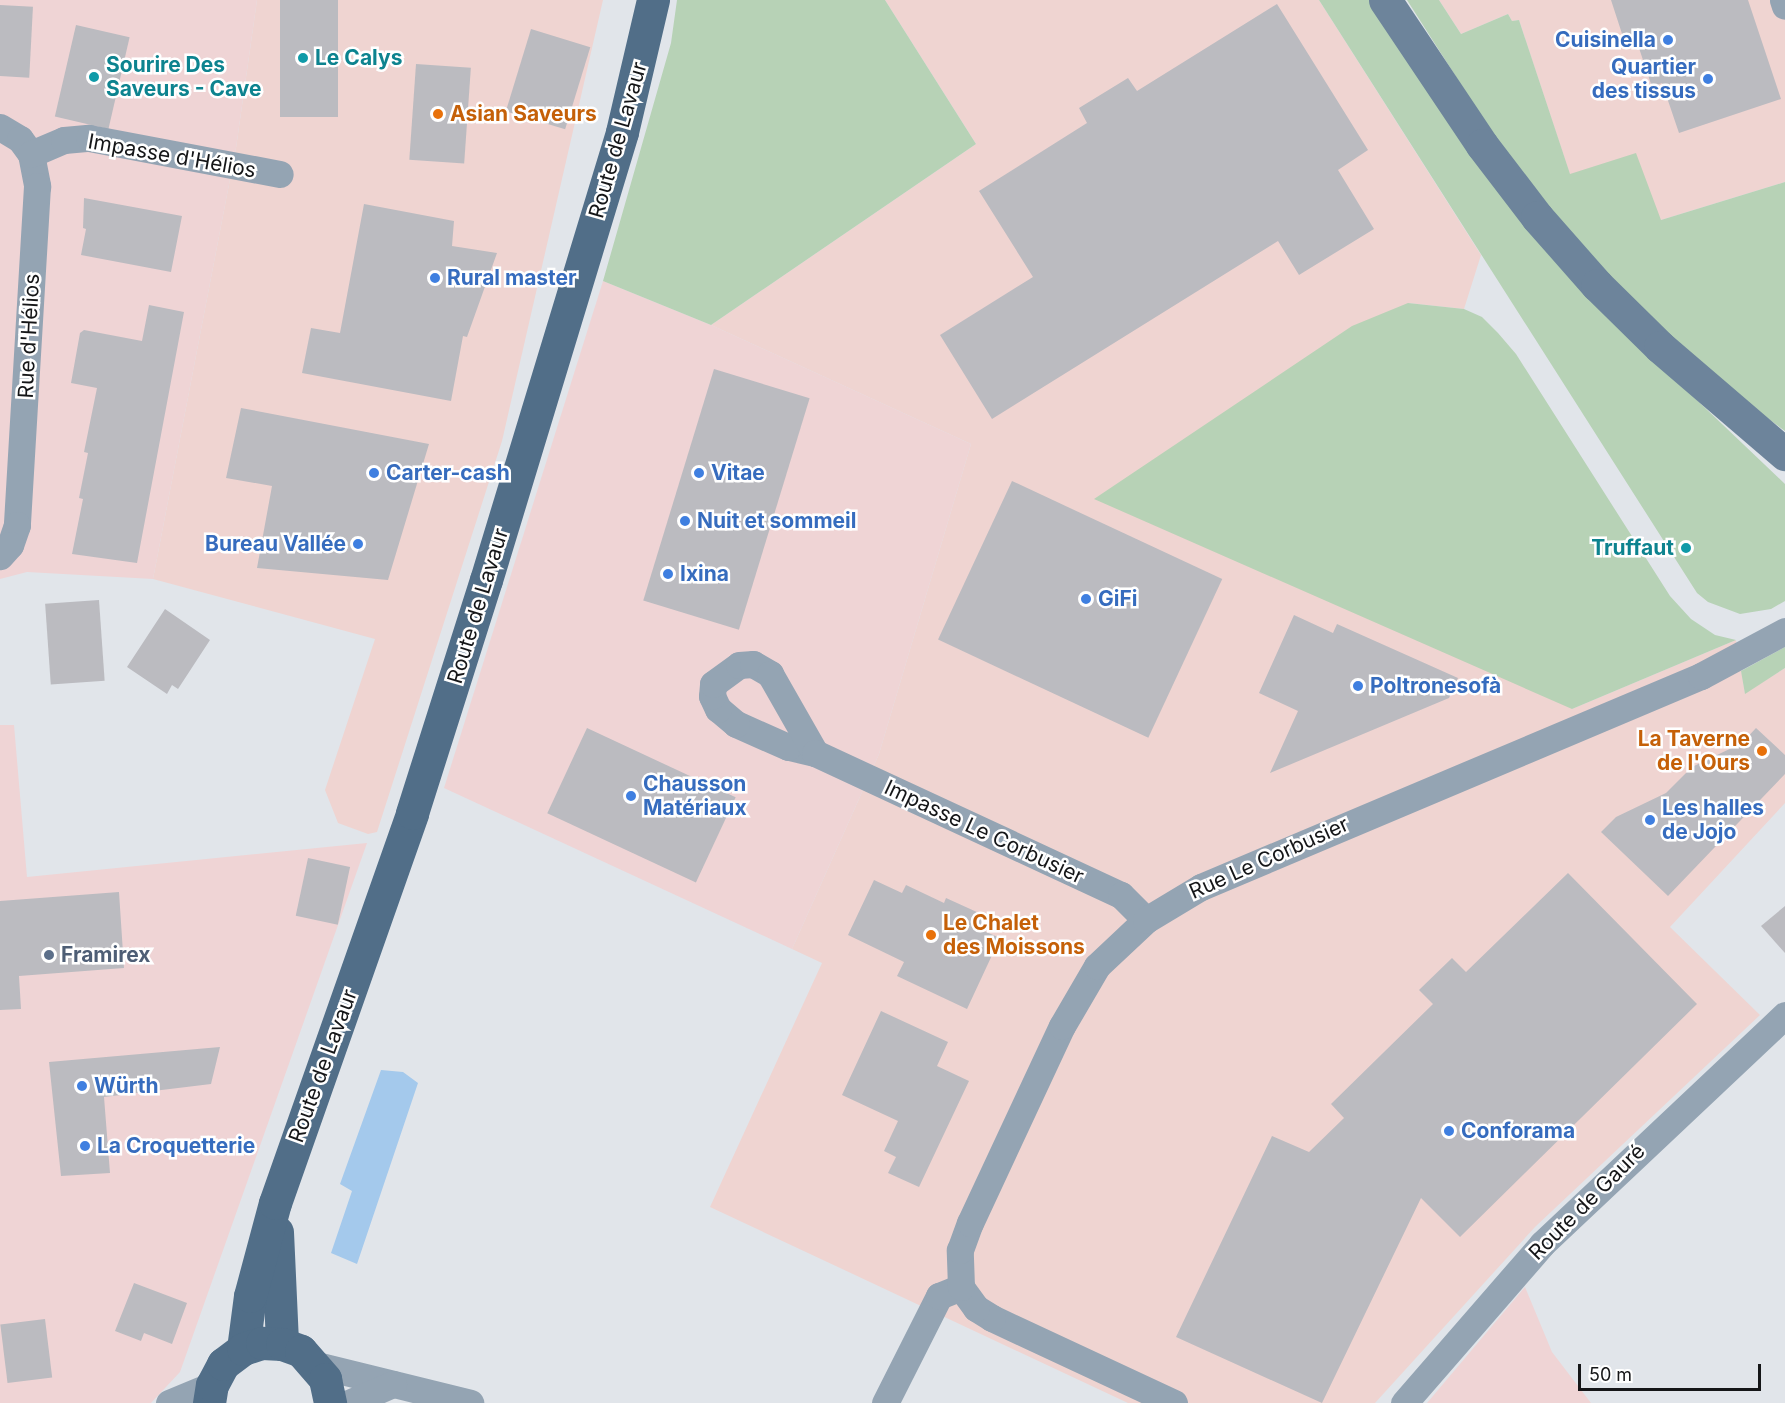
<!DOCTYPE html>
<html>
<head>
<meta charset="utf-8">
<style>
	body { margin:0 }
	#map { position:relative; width:1785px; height:1403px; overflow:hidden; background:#e1e5ea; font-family:Inter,sans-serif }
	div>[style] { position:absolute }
	.commercial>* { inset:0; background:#efd4d1 }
	.industrial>* { inset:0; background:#efd4d5 }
	.green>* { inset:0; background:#b7d2b6 }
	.water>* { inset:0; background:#a4c9ec }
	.building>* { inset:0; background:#bbbbc0; transform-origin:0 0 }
	.street>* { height:27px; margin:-13.5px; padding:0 13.5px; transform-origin:13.5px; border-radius:13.5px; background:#94a4b3 }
	.secondary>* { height:33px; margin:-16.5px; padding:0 16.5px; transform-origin:16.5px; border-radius:16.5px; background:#6d849b }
	.primary>* { height:33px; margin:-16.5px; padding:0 16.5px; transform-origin:16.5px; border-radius:16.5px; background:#516e88 }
	.dots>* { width:16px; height:16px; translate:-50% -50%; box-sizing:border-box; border:3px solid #fff; border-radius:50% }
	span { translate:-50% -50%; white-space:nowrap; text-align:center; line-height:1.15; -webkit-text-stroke:5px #fff; paint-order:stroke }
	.shop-label { font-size:21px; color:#366cbe; font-weight:700 }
	.right { translate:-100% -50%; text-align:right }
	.left { translate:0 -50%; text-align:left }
	.culture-label { font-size:21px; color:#0d838f; font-weight:700 }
	.food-label { font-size:21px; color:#c56008; font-weight:700 }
	.street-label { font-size:21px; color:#151618 }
	.service-label { font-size:21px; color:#4e5e75; font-weight:700 }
	.scale { position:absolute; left:1578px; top:1364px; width:183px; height:27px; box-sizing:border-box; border:3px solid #151618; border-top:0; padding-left:8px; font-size:18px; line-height:21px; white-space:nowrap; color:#151618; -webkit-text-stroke:4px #fff; paint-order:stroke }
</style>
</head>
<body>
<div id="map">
	<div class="commercial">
		<div style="clip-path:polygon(257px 0,603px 0,502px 441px,377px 832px,368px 834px,338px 823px,325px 790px,375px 639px,153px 579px,236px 148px)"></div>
		<div style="clip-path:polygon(885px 0,1319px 0,1481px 255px,1464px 309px,1408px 303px,1572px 709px,1736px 640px,1745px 693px,1785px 668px,1785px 803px,1670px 927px,1760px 1015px,1535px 1227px,1375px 1403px,1128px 1403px,710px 1207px,822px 963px,792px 949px,879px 754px,971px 444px,711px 325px,976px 144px)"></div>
		<div style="clip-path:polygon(1439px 0,1785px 0,1785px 182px,1661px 220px,1570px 175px,1519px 20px,1512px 21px,1508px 14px,1461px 34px)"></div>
	</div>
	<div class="industrial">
		<div style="clip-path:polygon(0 0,257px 0,236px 148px,153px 579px,27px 572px,0 579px)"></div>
		<div style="clip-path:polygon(603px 281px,711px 325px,971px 444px,879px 754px,792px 949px,444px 788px)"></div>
		<div style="clip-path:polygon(0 725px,14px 725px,27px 877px,367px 843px,180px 1372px,151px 1403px,0 1403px)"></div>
		<div style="clip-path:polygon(1525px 1287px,1552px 1352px,1591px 1403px,1427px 1403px)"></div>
	</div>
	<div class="green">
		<div style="clip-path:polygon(677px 0,885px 0,976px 144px,711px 325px,603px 281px,671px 43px)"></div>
		<div style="clip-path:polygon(1319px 0,1369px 0,1659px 364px,1785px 484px,1785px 601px,1771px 609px,1740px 614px,1708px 602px,1697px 593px)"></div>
		<div style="clip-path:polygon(1407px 0,1439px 0,1461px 34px,1508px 14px,1512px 21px,1519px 20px,1570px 174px,1636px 153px,1661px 220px,1785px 182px,1785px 431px,1737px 396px,1645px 314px,1580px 245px,1497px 141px)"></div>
		<div style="clip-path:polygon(1408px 303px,1464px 309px,1482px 317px,1498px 333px,1516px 354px,1670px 596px,1691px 619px,1715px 635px,1736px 640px,1572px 709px,1094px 499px,1352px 326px)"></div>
		<div style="clip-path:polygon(1785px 647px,1785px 668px,1745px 694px,1741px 671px)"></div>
	</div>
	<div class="water">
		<div style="clip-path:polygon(381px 1070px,403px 1072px,418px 1083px,357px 1264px,331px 1253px,352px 1191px,340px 1184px)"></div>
	</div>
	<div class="building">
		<div style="left:280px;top:0;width:58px;height:117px"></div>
		<div style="clip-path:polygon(1611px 0,1748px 0,1781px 99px,1679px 133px,1662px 83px,1652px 87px,1637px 42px,1626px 46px)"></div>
		<div style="clip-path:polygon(1277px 4px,1368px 150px,1338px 170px,1374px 229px,1299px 275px,1278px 241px,992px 419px,940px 335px,1033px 277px,979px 191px,1087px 123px,1079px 108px,1128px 78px,1137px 91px)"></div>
		<div style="left:0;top:5px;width:33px;height:71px;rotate:3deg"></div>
		<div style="left:76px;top:25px;width:55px;height:94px;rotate:13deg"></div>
		<div style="left:531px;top:29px;width:62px;height:86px;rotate:17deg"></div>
		<div style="left:416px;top:64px;width:55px;height:96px;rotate:4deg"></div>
		<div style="clip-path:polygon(84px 198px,182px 216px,171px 272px,81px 255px,86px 229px,83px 228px)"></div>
		<div style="clip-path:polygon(364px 204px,454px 221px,452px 246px,497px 253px,467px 337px,463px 336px,451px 401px,302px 373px,311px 328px,340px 333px)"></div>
		<div style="clip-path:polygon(149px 305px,184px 312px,137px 563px,72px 554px,83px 499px,79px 498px,88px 453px,84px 452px,97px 388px,71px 383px,80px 333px,84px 330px,142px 341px)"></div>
		<div style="left:714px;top:369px;width:100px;height:242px;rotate:17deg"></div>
		<div style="clip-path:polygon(241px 408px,429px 444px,388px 580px,257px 568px,272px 486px,226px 478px)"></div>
		<div style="left:1012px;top:481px;width:232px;height:175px;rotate:25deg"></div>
		<div style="left:99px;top:600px;width:81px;height:54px;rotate:86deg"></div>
		<div style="clip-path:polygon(165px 609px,210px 640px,178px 689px,172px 685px,167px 694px,127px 667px)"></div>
		<div style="clip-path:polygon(1294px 615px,1333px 633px,1337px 624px,1458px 678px,1449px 698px,1270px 773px,1298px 711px,1259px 693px)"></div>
		<div style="left:587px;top:728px;width:164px;height:94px;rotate:25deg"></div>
		<div style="clip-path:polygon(1756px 728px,1785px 755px,1785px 774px,1668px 896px,1601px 832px,1616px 817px,1666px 793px,1692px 767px,1742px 743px)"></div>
		<div style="left:308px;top:858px;width:43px;height:59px;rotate:12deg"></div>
		<div style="clip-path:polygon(1568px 873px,1697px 1004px,1460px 1237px,1421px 1198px,1322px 1403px,1176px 1337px,1272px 1136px,1309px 1152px,1344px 1118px,1331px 1104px,1433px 1004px,1419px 990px,1452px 958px,1466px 972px)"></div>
		<div style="clip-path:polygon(874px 880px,902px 893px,906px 885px,944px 903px,946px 898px,990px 918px,984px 931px,1000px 938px,967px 1009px,897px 976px,904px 962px,848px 935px)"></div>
		<div style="clip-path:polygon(119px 892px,124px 968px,19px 976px,21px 1009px,0 1010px,0 901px)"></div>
		<div style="clip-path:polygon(1785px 906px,1785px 953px,1761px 926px)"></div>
		<div style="clip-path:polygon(881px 1011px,948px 1042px,937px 1066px,969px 1081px,919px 1187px,888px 1173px,896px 1157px,884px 1151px,898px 1121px,842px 1095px)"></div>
		<div style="clip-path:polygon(220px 1047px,211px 1084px,104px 1097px,110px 1173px,61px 1176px,49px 1062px)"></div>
		<div style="clip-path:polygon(134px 1283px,187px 1303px,172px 1344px,144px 1333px,141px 1341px,115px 1331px)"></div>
		<div style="left:45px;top:1319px;width:59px;height:45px;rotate:83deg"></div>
	</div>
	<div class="street">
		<div style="left:1783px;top:0;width:6px;rotate:72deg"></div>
		<div style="left:0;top:127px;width:23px;rotate:31deg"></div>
		<div style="left:20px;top:139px;width:19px;rotate:54deg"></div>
		<div style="left:31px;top:154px;width:33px;rotate:79deg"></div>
		<div style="left:37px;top:186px;width:340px;rotate:93.4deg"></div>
		<div style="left:17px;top:525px;width:21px;rotate:109deg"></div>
		<div style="left:10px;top:545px;width:15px;rotate:132deg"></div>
		<div style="left:31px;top:154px;width:36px;rotate:-23deg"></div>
		<div style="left:64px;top:140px;width:25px;rotate:-5deg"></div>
		<div style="left:89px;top:138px;width:194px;rotate:10.7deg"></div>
		<div style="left:815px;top:753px;width:28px;rotate:-167deg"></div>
		<div style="left:788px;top:747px;width:57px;rotate:-156.1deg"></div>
		<div style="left:736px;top:724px;width:23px;rotate:-140deg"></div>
		<div style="left:718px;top:709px;width:14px;rotate:-115deg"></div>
		<div style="left:712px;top:696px;width:12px;rotate:-85deg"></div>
		<div style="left:713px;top:684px;width:32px;rotate:-36deg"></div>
		<div style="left:739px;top:665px;width:14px;rotate:-4deg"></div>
		<div style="left:753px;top:664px;width:20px;rotate:30deg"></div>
		<div style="left:770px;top:674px;width:91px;rotate:60.3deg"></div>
		<div style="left:815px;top:753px;width:337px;rotate:24.9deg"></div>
		<div style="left:1121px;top:895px;width:35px;rotate:45deg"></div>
		<div style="left:317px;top:1365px;width:158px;rotate:13.9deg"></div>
		<div style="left:169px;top:1403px;width:47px;rotate:-22.7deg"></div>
		<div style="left:349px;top:1403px;width:48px;rotate:-23.4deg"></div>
		<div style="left:885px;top:1403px;width:120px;rotate:-63.2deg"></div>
		<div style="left:939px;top:1296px;width:24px;rotate:-22deg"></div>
		<div style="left:1174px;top:1403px;width:201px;rotate:-155deg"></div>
		<div style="left:992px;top:1318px;width:19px;rotate:-148deg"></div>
		<div style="left:976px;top:1308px;width:26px;rotate:-126deg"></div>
		<div style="left:961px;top:1287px;width:37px;rotate:-92deg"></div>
		<div style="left:960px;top:1250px;width:29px;rotate:-70deg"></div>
		<div style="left:970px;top:1223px;width:217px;rotate:-65deg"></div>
		<div style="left:1062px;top:1026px;width:69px;rotate:-59.7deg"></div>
		<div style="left:1097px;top:966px;width:67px;rotate:-43.2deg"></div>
		<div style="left:1146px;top:920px;width:64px;rotate:-31deg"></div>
		<div style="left:1201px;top:887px;width:543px;rotate:-22.88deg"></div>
		<div style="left:1701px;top:676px;width:95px;rotate:-28.2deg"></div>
		<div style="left:1404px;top:1403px;width:211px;rotate:-49deg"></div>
		<div style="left:1542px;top:1244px;width:334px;rotate:-43.3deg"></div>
	</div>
	<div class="secondary">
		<div style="left:1385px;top:0;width:174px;rotate:56.2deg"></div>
		<div style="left:1482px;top:145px;width:91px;rotate:52.6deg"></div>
		<div style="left:1537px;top:217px;width:91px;rotate:48.6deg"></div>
		<div style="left:1597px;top:285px;width:88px;rotate:44.5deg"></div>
		<div style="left:1660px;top:347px;width:165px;rotate:40.6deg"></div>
	</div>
	<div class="primary">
		<div style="left:277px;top:1232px;width:112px;rotate:87.4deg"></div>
		<div style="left:243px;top:1349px;width:53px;rotate:-82.5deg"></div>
		<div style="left:250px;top:1296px;width:96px;rotate:-75deg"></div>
		<div style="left:275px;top:1203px;width:413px;rotate:-70.6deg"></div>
		<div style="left:412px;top:813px;width:244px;rotate:-72.4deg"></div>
		<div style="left:486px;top:580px;width:468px;rotate:-73.1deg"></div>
		<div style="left:622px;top:132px;width:136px;rotate:-76.8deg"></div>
		<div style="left:209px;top:1403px;width:18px;rotate:-81deg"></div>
		<div style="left:212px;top:1385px;width:24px;rotate:-62deg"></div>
		<div style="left:223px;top:1364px;width:25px;rotate:-37deg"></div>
		<div style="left:243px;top:1349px;width:20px;rotate:-18deg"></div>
		<div style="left:262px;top:1343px;width:20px;rotate:3deg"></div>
		<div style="left:282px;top:1344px;width:20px;rotate:20deg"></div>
		<div style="left:301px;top:1351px;width:37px;rotate:49deg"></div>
		<div style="left:325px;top:1379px;width:25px;rotate:78deg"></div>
	</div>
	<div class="dots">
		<div style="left:1668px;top:40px;background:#3f7fe0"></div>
		<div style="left:303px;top:58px;background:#0f9aa8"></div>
		<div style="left:94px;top:77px;background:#0f9aa8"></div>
		<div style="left:1708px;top:79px;background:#3f7fe0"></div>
		<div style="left:438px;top:114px;background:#e8710a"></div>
		<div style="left:435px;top:278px;background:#3f7fe0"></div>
		<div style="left:374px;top:473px;background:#3f7fe0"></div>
		<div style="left:699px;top:473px;background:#3f7fe0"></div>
		<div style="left:685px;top:521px;background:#3f7fe0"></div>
		<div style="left:358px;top:544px;background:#3f7fe0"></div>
		<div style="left:1686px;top:548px;background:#0f9aa8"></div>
		<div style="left:668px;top:574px;background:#3f7fe0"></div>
		<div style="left:1086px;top:599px;background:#3f7fe0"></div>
		<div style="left:1358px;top:686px;background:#3f7fe0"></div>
		<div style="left:1762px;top:751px;background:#e8710a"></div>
		<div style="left:631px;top:796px;background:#3f7fe0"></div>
		<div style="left:1650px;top:820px;background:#3f7fe0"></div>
		<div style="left:931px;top:935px;background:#e8710a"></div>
		<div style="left:49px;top:955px;background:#5c6f8a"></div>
		<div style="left:82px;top:1086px;background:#3f7fe0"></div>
		<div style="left:1449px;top:1131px;background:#3f7fe0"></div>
		<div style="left:85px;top:1146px;background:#3f7fe0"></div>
	</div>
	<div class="shop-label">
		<span class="right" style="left:1656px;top:40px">Cuisinella</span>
		<span class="right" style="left:1696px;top:79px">Quartier<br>des tissus</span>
		<span class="left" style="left:447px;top:278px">Rural master</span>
		<span class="left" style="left:386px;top:473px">Carter-cash</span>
		<span class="left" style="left:711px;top:473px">Vitae</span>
		<span class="left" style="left:697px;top:521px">Nuit et sommeil</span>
		<span class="right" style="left:346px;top:544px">Bureau Vallée</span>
		<span class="left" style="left:680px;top:574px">Ixina</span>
		<span class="left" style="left:1098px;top:599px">GiFi</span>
		<span class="left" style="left:1370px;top:686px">Poltronesofà</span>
		<span class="left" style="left:643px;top:796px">Chausson<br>Matériaux</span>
		<span class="left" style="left:1662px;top:820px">Les halles<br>de Jojo</span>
		<span class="left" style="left:94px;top:1086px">Würth</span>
		<span class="left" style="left:1461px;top:1131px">Conforama</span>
		<span class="left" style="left:97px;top:1146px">La Croquetterie</span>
	</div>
	<div class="culture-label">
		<span class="left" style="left:315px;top:58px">Le Calys</span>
		<span class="left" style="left:106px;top:77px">Sourire Des<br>Saveurs - Cave</span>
		<span class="right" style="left:1674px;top:548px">Truffaut</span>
	</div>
	<div class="food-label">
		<span class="left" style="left:450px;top:114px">Asian Saveurs</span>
		<span class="right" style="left:1750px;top:751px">La Taverne<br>de l'Ours</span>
		<span class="left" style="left:943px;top:935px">Le Chalet<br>des Moissons</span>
	</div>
	<div class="street-label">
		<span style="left:618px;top:140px;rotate:-74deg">Route de Lavaur</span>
		<span style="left:172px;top:156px;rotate:10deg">Impasse d'Hélios</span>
		<span style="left:29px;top:336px;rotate:-87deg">Rue d'Hélios</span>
		<span style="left:478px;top:606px;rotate:-73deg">Route de Lavaur</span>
		<span style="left:984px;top:832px;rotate:25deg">Impasse Le Corbusier</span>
		<span style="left:1269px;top:858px;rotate:-24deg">Rue Le Corbusier</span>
		<span style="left:323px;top:1066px;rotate:-70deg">Route de Lavaur</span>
		<span style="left:1587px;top:1202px;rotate:-45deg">Route de Gauré</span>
	</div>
	<div class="service-label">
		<span class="left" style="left:61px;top:955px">Framirex</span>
	</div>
	<div class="scale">50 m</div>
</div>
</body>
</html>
